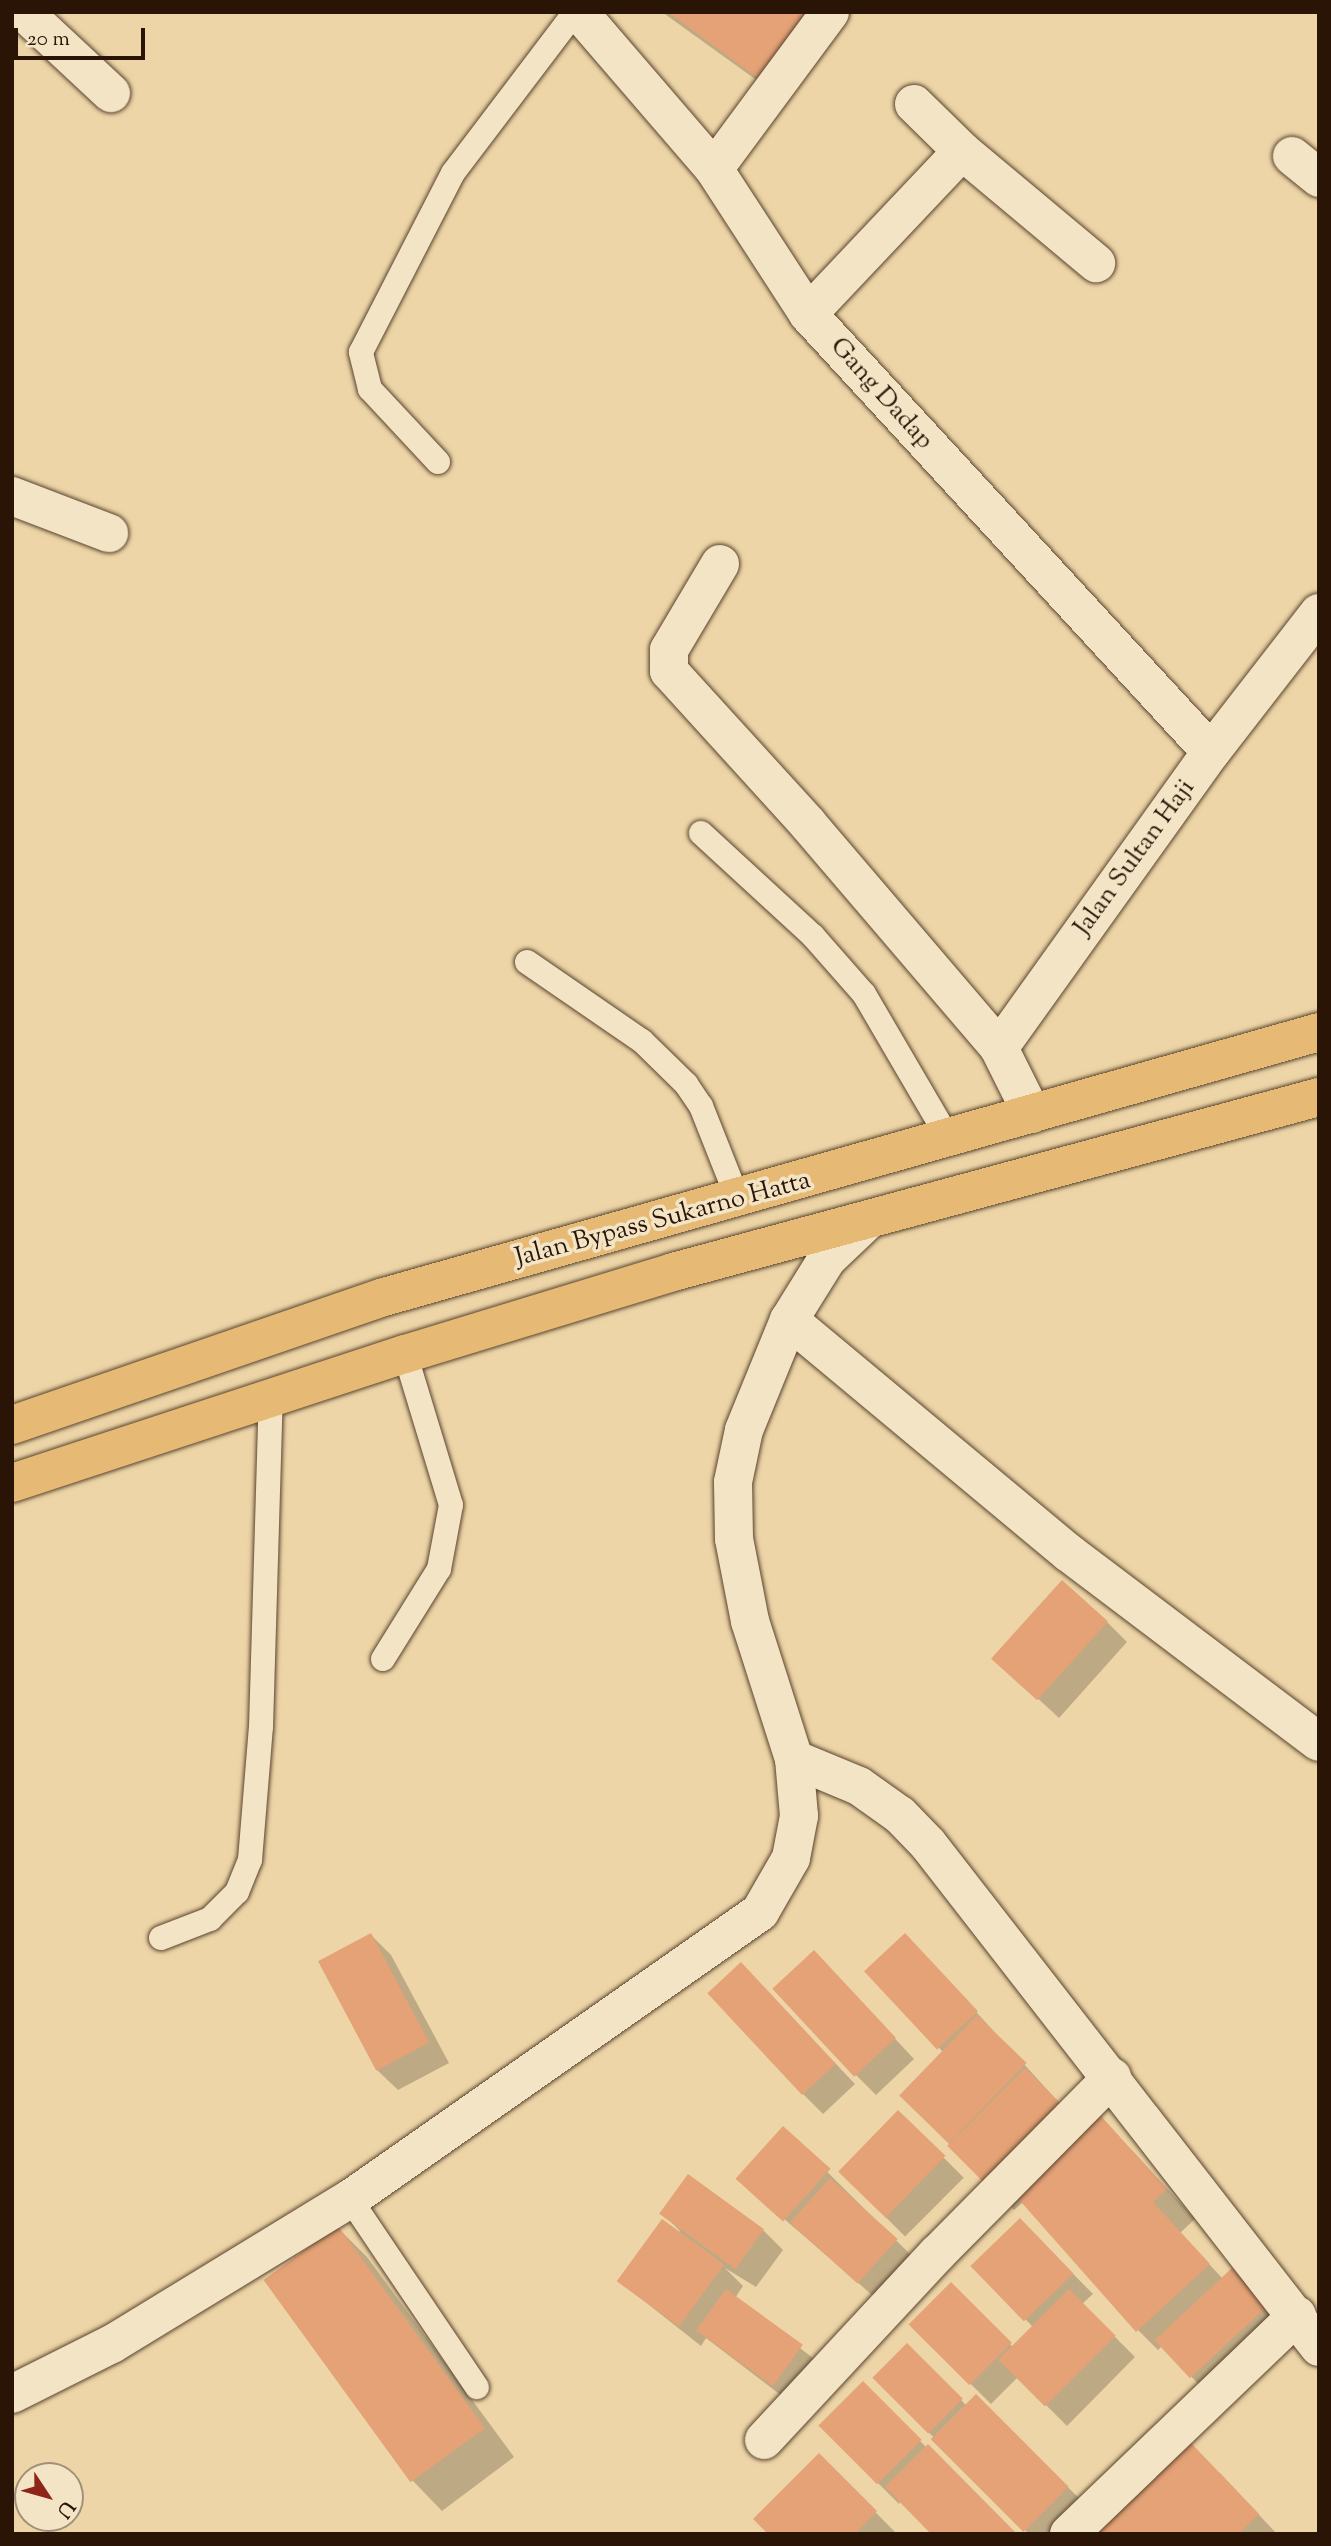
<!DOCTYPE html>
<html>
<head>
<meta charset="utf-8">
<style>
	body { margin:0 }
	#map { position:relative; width:1331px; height:2546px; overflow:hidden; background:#edd5a7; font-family:"Sorts Mill Goudy",serif }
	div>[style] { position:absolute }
	.shadow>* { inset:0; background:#0003; transform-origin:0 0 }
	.building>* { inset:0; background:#e4a276; transform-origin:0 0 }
	.roads { filter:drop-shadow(0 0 2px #5a442e) drop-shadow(0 0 2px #5a442e) }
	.lane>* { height:24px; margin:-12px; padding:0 12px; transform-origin:12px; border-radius:12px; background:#f3e4c6 }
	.street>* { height:38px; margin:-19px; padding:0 19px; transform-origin:19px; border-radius:19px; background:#f3e4c6 }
	.secondary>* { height:38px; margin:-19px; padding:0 19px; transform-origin:19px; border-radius:19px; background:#f3e4c6 }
	.highway>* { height:38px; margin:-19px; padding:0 19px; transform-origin:19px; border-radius:19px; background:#e6ba74 }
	span { translate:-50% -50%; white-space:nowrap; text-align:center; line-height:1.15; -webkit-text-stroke:7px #f3e4c6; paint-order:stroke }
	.street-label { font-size:26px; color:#291406 }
	.frame { position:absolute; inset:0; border:14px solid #291406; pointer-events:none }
	.north { position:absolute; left:14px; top:2462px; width:70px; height:70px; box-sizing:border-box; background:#f3e4c6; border:2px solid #a29179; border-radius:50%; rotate:126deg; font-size:19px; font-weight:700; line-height:28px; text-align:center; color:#291406 }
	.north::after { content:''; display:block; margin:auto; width:24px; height:32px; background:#8f2418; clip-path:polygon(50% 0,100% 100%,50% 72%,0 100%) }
	.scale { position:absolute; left:14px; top:28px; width:131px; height:32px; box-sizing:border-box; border:4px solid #291406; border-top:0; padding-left:9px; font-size:21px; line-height:24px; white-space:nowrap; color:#291406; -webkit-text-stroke:5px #f3e4c6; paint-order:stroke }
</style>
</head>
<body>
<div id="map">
	<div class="shadow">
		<div style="clip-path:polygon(662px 12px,815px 12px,780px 97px)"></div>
		<div style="clip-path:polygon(1107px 1622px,1127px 1642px,1059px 1718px,995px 1659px)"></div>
		<div style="clip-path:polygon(371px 1935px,391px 1955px,449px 2063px,398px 2090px,377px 2070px)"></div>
		<div style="clip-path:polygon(924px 1955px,1086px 2132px,1130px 2148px,1195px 2219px,1180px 2233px,1223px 2279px,1232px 2270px,1287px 2327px,1211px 2397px,1162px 2346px,1158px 2350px,1138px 2330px,1023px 2202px,1014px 2210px,901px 2095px,943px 2052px,866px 1972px)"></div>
		<div style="clip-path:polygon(834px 1973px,914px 2059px,876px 2095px,856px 2075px)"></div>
		<div style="clip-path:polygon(761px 1985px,855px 2084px,823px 2114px,803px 2094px)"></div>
		<div style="left:898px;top:2112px;width:93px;height:83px;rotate:45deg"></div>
		<div style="clip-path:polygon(783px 2128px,916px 2260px,879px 2301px,738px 2179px)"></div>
		<div style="clip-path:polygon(662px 2213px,763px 2230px,783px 2250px,756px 2287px,725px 2268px,743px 2286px,735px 2298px,822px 2365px,794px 2405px,706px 2338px,701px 2346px,620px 2282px,680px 2231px)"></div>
		<div style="clip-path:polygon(1020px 2220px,1093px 2294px,1082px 2304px,1135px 2357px,1067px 2426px,1018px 2377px,991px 2404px,911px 2325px,951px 2285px,1013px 2347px,1033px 2327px,974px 2267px)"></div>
		<div style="clip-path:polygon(338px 2228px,367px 2257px,514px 2457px,442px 2511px,413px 2481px)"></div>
		<div style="clip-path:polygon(907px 2346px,967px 2406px,976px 2397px,1088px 2507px,1062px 2534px,1029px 2534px,875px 2378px)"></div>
		<div style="clip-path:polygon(863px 2384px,927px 2448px,899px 2504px,821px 2426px)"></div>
		<div style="clip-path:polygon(819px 2455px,896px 2533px,895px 2534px,770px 2534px)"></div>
		<div style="clip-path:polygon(1220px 2473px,1277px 2534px,1096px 2534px)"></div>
	</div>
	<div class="building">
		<div style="clip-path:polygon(668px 12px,807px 12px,759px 79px)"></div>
		<div style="left:1062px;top:1580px;width:62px;height:106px;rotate:42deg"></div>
		<div style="left:371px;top:1933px;width:124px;height:60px;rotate:62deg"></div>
		<div style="left:905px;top:1933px;width:107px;height:56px;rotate:47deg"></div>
		<div style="left:814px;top:1950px;width:120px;height:57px;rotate:47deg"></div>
		<div style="left:741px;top:1962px;width:139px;height:46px;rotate:47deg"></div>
		<div style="left:977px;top:2015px;width:69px;height:112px;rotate:44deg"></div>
		<div style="left:1025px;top:2068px;width:65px;height:110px;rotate:45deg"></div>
		<div style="left:898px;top:2110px;width:66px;height:86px;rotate:44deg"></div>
		<div style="clip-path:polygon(1101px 2116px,1167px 2189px,1153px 2202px,1210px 2264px,1136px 2332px,1015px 2195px)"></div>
		<div style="left:783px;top:2126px;width:64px;height:71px;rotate:42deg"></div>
		<div style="left:688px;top:2174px;width:94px;height:49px;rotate:36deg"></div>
		<div style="left:830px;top:2178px;width:91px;height:60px;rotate:42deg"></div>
		<div style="left:1020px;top:2218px;width:77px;height:69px;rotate:46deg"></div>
		<div style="left:662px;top:2219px;width:77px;height:77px;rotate:36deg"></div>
		<div style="left:338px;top:2226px;width:250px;height:92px;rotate:54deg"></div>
		<div style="left:1232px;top:2268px;width:52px;height:106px;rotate:47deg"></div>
		<div style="left:951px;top:2282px;width:86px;height:60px;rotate:45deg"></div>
		<div style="left:726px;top:2289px;width:95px;height:51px;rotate:36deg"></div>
		<div style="left:1069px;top:2289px;width:66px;height:100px;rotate:45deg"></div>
		<div style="left:907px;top:2343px;width:79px;height:49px;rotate:45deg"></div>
		<div style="left:863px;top:2381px;width:83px;height:63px;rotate:45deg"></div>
		<div style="left:976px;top:2394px;width:131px;height:64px;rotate:45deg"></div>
		<div style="clip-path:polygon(1190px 2442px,1259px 2514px,1238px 2534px,1094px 2534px)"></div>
		<div style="clip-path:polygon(928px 2444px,1017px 2534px,931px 2534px,885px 2487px)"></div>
		<div style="clip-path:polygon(819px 2453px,877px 2511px,855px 2534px,768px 2534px,753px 2519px)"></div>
	</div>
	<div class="roads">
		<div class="lane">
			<div style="left:438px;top:462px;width:100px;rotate:-133deg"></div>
			<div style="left:370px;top:389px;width:38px;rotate:-104deg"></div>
			<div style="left:361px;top:352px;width:201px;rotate:-62.8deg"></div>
			<div style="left:453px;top:173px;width:202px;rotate:-52.8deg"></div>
			<div style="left:701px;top:833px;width:152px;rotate:42.6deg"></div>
			<div style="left:813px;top:936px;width:77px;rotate:48.7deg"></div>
			<div style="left:864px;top:994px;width:167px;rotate:59.7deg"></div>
			<div style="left:527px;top:962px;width:140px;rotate:34.5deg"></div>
			<div style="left:642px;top:1041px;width:62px;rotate:44.3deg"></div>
			<div style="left:686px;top:1084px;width:27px;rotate:56deg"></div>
			<div style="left:701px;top:1106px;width:98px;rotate:68.4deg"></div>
			<div style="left:383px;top:1659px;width:106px;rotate:-58.1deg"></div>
			<div style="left:439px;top:1569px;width:65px;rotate:-79.4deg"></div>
			<div style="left:451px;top:1505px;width:158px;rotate:-106.9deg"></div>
			<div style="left:161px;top:1938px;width:53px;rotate:-21.2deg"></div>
			<div style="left:210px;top:1919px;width:38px;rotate:-45deg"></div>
			<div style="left:237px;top:1892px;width:35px;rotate:-68deg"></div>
			<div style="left:250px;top:1860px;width:133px;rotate:-85.3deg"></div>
			<div style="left:261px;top:1727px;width:329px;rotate:-88.3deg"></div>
			<div style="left:350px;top:2199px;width:227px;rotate:56deg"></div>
		</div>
		<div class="street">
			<div style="left:24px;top:12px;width:119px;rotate:43deg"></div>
			<div style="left:579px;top:12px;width:207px;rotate:49.3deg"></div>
			<div style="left:714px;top:169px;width:173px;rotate:57deg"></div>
			<div style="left:808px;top:314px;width:595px;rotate:47.38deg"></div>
			<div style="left:914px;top:104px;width:67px;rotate:44.4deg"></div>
			<div style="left:1292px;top:156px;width:35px;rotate:39deg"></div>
			<div style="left:714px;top:169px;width:195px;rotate:-53.5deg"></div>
			<div style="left:808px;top:314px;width:224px;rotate:-46.6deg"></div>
			<div style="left:962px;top:151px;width:175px;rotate:39.9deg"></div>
			<div style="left:12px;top:496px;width:104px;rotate:20.9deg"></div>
			<div style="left:720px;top:564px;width:100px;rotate:120.7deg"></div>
			<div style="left:669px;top:650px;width:21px;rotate:90deg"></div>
			<div style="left:669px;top:671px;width:207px;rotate:47.7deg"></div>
			<div style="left:808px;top:824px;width:294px;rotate:49.5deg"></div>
			<div style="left:789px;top:1320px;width:364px;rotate:39.8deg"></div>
			<div style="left:1069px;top:1553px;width:313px;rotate:37.1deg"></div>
			<div style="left:794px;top:1759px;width:70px;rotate:22.6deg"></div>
			<div style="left:859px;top:1786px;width:50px;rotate:35.3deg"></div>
			<div style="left:900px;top:1815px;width:40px;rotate:46deg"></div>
			<div style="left:928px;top:1844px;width:637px;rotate:52.14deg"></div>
			<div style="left:12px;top:2394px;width:112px;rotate:-26.6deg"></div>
			<div style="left:112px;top:2344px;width:279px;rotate:-31.4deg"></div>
			<div style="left:350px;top:2199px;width:500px;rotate:-34.99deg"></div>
			<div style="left:760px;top:1912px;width:62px;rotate:-60.1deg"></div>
			<div style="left:791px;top:1858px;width:43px;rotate:-79.2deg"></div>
			<div style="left:799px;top:1816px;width:57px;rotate:-95deg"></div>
			<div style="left:794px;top:1759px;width:145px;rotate:-107.7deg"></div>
			<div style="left:750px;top:1621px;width:84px;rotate:-101deg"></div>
			<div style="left:734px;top:1539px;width:57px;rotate:-91deg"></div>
			<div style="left:733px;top:1482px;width:53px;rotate:-78.1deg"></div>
			<div style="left:744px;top:1430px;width:119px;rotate:-67.8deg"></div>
			<div style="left:789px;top:1320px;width:72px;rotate:-58.1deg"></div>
			<div style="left:827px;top:1259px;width:52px;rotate:-43.5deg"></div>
			<div style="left:764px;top:2440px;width:254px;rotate:-47.1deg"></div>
			<div style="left:937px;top:2254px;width:249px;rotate:-45.3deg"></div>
			<div style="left:1069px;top:2534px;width:316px;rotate:-43.8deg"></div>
		</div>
		<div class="secondary">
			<div style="left:1032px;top:1114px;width:74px;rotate:-116.6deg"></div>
			<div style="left:999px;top:1048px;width:364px;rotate:-54.4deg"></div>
			<div style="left:1211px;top:752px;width:176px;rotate:-52.2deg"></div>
		</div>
		<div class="highway">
			<div style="left:12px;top:1425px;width:393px;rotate:-19deg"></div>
			<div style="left:384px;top:1297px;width:972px;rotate:-15.82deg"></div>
			<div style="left:12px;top:1483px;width:414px;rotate:-18.2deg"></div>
			<div style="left:405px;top:1354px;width:280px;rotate:-17deg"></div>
			<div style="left:673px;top:1272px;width:669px;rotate:-15.16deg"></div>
		</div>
	</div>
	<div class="street-label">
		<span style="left:881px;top:394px;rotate:48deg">Gang Dadap</span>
		<span style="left:1135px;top:858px;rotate:-54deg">Jalan Sultan Haji</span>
		<span style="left:663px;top:1220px;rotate:-15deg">Jalan Bypass Sukarno Hatta</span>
	</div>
	<div class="frame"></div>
	<div class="north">U</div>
	<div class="scale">20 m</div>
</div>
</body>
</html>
